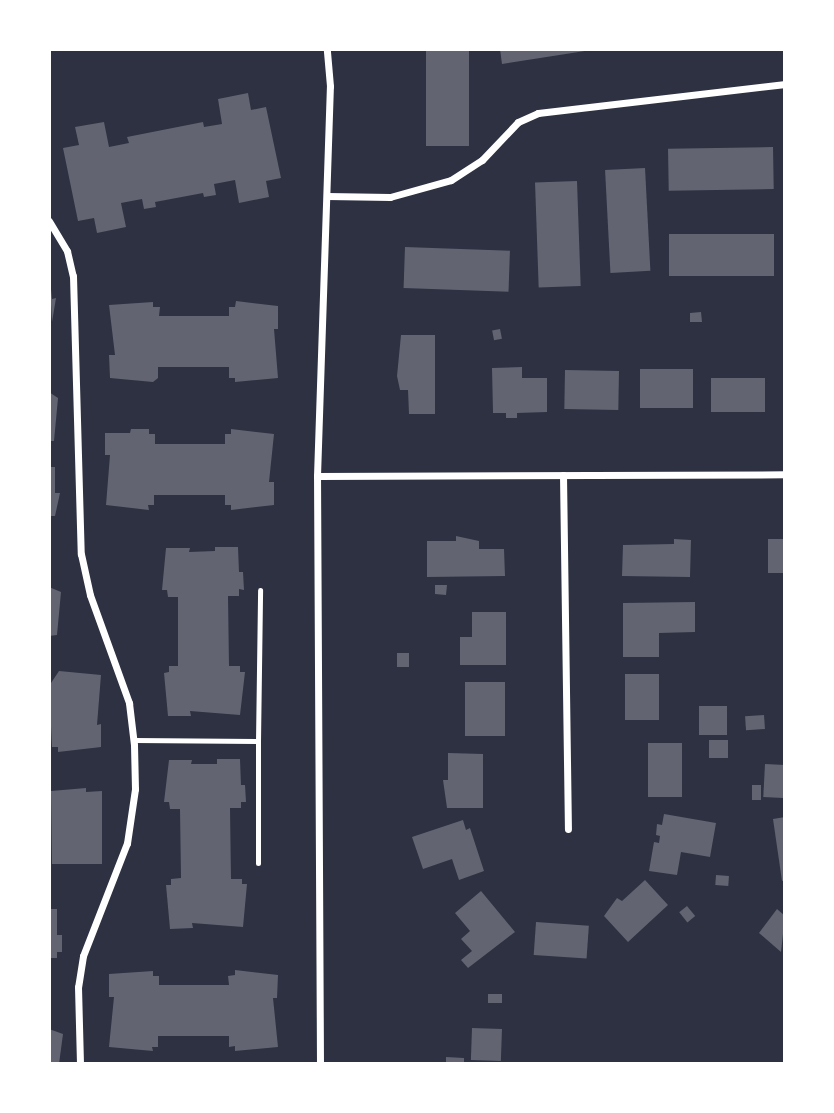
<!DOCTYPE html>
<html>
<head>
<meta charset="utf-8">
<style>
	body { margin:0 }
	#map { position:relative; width:834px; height:1113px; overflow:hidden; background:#2d3142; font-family:"Crimson Pro",serif }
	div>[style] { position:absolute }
	.building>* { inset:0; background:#626471; transform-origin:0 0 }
	.service>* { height:5px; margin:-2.5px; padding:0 2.5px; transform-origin:2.5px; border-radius:2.5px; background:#fff }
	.minor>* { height:7px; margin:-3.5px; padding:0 3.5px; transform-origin:3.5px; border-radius:3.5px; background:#fff }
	span { translate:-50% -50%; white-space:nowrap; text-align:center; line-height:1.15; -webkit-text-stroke:5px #fff; paint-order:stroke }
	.frame { position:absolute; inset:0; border:51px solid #fff; pointer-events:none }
</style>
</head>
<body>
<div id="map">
	<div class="building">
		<div style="left:426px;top:49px;width:43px;height:97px"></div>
		<div style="clip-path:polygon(500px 49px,585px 49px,585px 51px,502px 64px)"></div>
		<div style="clip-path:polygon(248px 93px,251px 110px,266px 107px,281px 178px,266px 181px,269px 197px,239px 203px,235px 180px,214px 184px,216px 195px,204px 197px,203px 193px,155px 202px,156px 207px,144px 209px,142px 199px,121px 203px,126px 227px,97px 233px,94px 218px,78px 221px,63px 148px,79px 145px,75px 127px,104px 122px,109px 147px,129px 143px,127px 137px,203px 122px,204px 127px,222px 124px,218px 99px)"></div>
		<div style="left:773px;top:147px;width:42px;height:105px;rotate:89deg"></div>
		<div style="left:645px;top:168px;width:103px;height:40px;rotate:87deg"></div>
		<div style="left:577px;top:181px;width:105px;height:42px;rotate:88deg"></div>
		<div style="left:669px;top:234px;width:105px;height:42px"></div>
		<div style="left:405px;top:247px;width:105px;height:41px;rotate:2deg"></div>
		<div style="clip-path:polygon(49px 269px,52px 299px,56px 298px,52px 322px)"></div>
		<div style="clip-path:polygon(236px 301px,278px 306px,278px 329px,274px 329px,278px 378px,235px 382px,235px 378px,229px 378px,229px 367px,158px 367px,158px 378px,153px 382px,110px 378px,109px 355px,115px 355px,109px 305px,153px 302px,153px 307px,160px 307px,159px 316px,229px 316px,229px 307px,235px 307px)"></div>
		<div style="clip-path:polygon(701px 312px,702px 322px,690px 322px,690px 313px)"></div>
		<div style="left:500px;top:329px;width:10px;height:8px;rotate:79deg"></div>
		<div style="clip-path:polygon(401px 335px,435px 335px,435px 414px,409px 414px,408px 390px,400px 390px,397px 376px)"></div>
		<div style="clip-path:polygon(522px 367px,522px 378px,547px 378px,547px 412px,517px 413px,517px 418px,506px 418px,506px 413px,493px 413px,492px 368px)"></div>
		<div style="left:640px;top:369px;width:53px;height:39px"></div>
		<div style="left:565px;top:370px;width:54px;height:39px;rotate:1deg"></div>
		<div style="left:711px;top:378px;width:54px;height:34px"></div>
		<div style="clip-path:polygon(49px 392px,58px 398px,54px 441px,49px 441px)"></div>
		<div style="clip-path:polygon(131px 429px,149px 429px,149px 434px,155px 434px,155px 444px,225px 444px,225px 434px,231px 434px,231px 429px,274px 434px,269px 482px,274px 482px,274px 505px,231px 510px,231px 505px,225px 505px,225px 495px,154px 495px,154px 505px,148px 505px,149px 510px,106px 505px,110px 455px,105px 455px,105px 433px,130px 433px)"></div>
		<div style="clip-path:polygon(49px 467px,55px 467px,55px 493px,60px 493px,55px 516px,49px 516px)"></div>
		<div style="clip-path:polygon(456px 536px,479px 541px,479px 549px,504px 549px,505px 576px,427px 577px,427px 541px,456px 541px)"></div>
		<div style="clip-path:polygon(674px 539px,691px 540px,690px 577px,622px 576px,623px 545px,674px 544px)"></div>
		<div style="left:768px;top:539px;width:17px;height:34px"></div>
		<div style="clip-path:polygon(215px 547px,238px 547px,239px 572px,243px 572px,244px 590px,239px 589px,239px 596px,228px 596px,229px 666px,240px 666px,240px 672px,245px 672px,240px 715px,190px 711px,191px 716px,168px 716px,164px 673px,169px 672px,169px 666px,178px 666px,178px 597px,168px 597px,167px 590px,162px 590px,166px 548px,190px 548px,189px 552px,215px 551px)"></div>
		<div style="clip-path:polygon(435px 585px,447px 585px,446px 595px,435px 594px)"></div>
		<div style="clip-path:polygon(49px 587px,61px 592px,57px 635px,49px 636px)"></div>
		<div style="clip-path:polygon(695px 602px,695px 632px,659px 633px,659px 657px,623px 657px,623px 603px)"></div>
		<div style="clip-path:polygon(472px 612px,506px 612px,506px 665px,460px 665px,460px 637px,472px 637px)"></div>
		<div style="left:397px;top:653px;width:12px;height:14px"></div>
		<div style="clip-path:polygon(59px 671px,101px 675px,97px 725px,101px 724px,101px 747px,58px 752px,58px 747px,52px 747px,49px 686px)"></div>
		<div style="left:625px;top:674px;width:34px;height:46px"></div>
		<div style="left:465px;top:682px;width:40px;height:54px"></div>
		<div style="left:699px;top:706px;width:28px;height:29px"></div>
		<div style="left:764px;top:715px;width:14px;height:19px;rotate:86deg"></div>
		<div style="left:709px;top:740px;width:19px;height:18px"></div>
		<div style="left:648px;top:743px;width:34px;height:54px"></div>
		<div style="clip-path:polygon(448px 753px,483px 754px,483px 808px,447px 808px,443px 780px,448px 780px)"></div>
		<div style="clip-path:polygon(217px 759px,240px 759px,241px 785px,245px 785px,246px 802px,241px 802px,241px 808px,230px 808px,231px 879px,242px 879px,242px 884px,247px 884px,243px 927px,192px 923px,193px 928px,170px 929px,166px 885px,171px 885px,171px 879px,181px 878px,180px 809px,170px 809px,169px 802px,164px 802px,169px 760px,192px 760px,191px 764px,217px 764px)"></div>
		<div style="left:765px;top:764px;width:20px;height:33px;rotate:3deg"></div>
		<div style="left:752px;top:785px;width:9px;height:15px"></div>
		<div style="clip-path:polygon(86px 788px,86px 792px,102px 791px,102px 864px,52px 864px,51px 791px)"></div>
		<div style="clip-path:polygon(664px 814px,716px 823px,710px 857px,681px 852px,677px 875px,649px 871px,654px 842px,659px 843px,660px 836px,656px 835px,657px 824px,662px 825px)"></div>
		<div style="clip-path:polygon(785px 817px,785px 880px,782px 881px,773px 819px)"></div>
		<div style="clip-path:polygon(463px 820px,466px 830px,470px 828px,484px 871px,459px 880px,452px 859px,423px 869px,412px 837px)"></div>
		<div style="left:716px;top:875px;width:13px;height:10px;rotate:4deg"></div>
		<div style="clip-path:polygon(645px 880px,668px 905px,628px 942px,604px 916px,617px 898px,622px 901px)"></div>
		<div style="clip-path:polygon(481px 891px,515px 932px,468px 968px,461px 960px,472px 951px,461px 939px,470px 931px,455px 913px)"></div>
		<div style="left:687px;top:906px;width:13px;height:10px;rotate:51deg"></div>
		<div style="clip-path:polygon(49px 909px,57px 909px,57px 935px,62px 935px,62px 952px,57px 952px,57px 958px,49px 958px)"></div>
		<div style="clip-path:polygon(777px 909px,785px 916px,781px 952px,759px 933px)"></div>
		<div style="left:536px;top:922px;width:53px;height:33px;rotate:4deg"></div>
		<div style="clip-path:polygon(235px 970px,278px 975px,277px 998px,273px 998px,278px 1047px,235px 1051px,235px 1046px,229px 1047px,229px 1036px,158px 1036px,158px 1047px,152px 1047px,153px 1051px,109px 1047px,114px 997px,109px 997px,109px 974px,153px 971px,153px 976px,159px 976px,159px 985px,229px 985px,228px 976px,235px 975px)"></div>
		<div style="left:488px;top:994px;width:14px;height:9px"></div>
		<div style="left:472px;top:1028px;width:30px;height:32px;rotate:2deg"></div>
		<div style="clip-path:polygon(49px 1029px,63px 1034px,59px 1064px,49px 1064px)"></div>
		<div style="clip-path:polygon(446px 1057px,464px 1058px,464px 1064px,446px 1064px)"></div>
	</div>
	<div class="service">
		<div style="left:134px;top:740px;width:124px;rotate:0.5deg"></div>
		<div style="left:258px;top:741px;width:151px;rotate:-89.2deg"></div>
		<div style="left:258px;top:863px;width:122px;rotate:-90deg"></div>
	</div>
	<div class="minor">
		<div style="left:327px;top:196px;width:63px;rotate:0.9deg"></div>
		<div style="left:390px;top:197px;width:63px;rotate:-15.6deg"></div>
		<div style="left:451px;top:180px;width:37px;rotate:-33deg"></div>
		<div style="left:482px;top:160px;width:52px;rotate:-46.5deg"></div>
		<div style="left:518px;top:122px;width:22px;rotate:-24deg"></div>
		<div style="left:538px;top:113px;width:249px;rotate:-6.7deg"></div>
		<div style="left:49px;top:221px;width:35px;rotate:59deg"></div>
		<div style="left:67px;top:251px;width:26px;rotate:77deg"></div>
		<div style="left:73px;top:276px;width:278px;rotate:88.4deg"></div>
		<div style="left:81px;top:554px;width:42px;rotate:77.6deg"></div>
		<div style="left:90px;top:595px;width:115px;rotate:70.1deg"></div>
		<div style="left:129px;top:703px;width:42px;rotate:83.2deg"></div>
		<div style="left:134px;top:745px;width:44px;rotate:88.7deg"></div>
		<div style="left:135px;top:789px;width:55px;rotate:98.4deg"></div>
		<div style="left:127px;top:843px;width:121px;rotate:111.3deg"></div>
		<div style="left:83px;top:956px;width:31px;rotate:99deg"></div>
		<div style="left:78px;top:987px;width:77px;rotate:88.5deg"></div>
		<div style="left:563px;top:475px;width:354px;rotate:89.2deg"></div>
		<div style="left:317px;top:476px;width:468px;rotate:-0.2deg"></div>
		<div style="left:320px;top:1064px;width:588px;rotate:-90.29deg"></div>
		<div style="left:317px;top:476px;width:390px;rotate:-88.1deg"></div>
		<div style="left:330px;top:86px;width:37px;rotate:-95deg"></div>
	</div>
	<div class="frame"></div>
</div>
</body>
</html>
